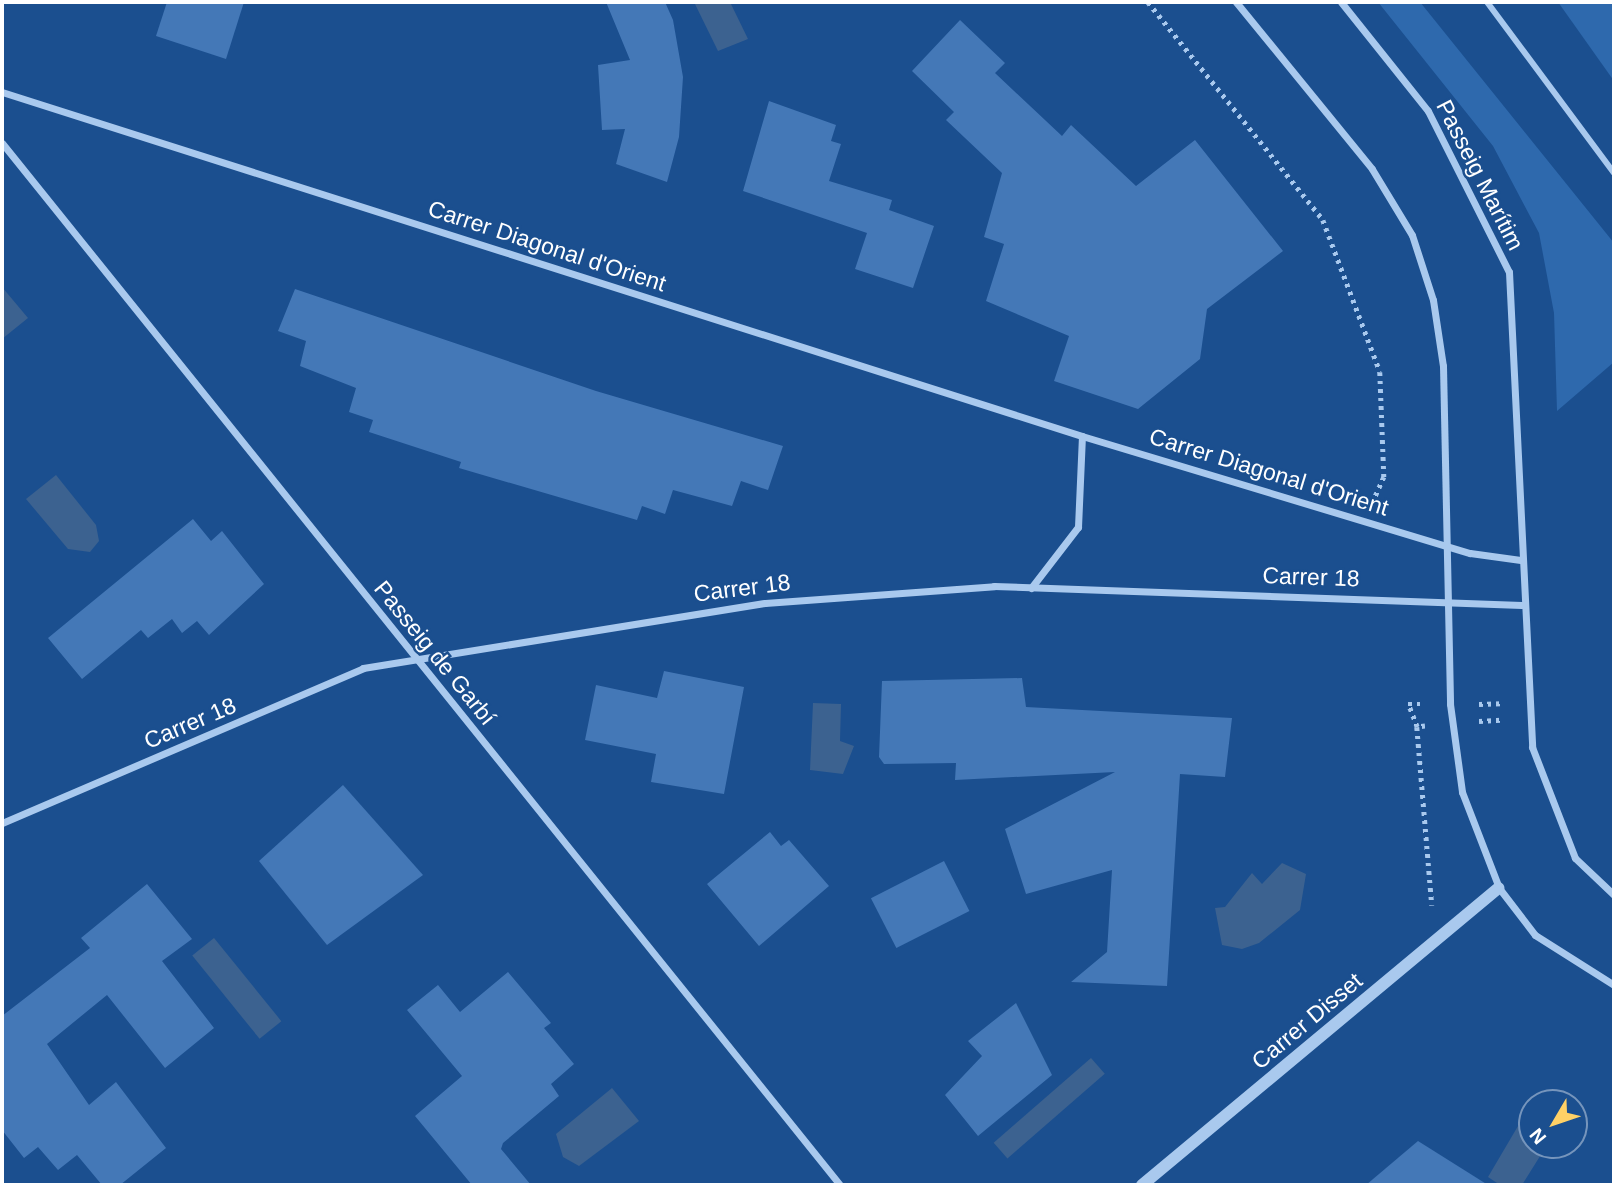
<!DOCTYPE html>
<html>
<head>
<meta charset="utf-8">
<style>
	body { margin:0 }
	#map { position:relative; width:1616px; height:1187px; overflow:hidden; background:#1b4f8f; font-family:Arial,sans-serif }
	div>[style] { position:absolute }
	.green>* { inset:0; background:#2e69ad }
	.water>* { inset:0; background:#3c6290; transform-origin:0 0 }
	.building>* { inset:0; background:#4478b7; transform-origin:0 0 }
	.path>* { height:4.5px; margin-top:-2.25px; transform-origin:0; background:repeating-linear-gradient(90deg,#a9c9ee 0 3.5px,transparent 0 8.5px) }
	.pedestrian>* { height:6px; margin:-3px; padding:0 3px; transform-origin:3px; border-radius:3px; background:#a9c9ee }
	.minor>* { height:7px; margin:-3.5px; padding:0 3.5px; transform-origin:3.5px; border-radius:3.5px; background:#a9c9ee }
	.tertiary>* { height:12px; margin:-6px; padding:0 6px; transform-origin:6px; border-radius:6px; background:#a9c9ee }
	span { translate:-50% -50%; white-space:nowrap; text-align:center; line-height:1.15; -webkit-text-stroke:5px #1b4f8f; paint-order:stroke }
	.street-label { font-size:23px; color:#fff }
	.frame { position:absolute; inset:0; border:4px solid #fff; pointer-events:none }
	.north { position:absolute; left:1518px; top:1089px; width:70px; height:70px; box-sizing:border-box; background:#1b4f8f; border:2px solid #7695bc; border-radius:50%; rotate:231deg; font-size:19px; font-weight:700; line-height:28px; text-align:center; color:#fff }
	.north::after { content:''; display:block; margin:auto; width:24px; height:32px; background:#ffd166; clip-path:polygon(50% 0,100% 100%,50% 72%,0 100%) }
</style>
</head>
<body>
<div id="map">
	<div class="green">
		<div style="clip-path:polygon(1378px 2px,1420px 2px,1614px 243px,1614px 362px,1557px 411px,1554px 313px,1539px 233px,1493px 146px)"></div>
		<div style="clip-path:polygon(1558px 2px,1614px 2px,1614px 81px)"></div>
	</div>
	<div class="water">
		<div style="clip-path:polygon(694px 2px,730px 2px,748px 39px,718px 51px)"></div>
		<div style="clip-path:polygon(2px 287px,28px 318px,2px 339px)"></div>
		<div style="clip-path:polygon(56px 475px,96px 525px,99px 541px,90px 552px,68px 549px,26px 499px)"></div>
		<div style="clip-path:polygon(813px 703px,841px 704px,840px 741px,854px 746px,843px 774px,810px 770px)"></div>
		<div style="clip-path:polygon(1282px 863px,1306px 874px,1300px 910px,1259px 943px,1242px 949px,1222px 945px,1215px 908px,1225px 907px,1252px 873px,1262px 884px)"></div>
		<div style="left:214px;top:938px;width:107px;height:28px;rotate:51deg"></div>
		<div style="left:1091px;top:1058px;width:21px;height:129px;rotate:49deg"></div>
		<div style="clip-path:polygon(612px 1088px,639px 1121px,579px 1166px,563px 1157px,556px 1134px)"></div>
		<div style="clip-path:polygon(1518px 1126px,1532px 1134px,1532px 1145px,1547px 1145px,1522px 1185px,1500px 1185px,1488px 1177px)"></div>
	</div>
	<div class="building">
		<div style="clip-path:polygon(167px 2px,244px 2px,226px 59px,156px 36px)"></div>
		<div style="clip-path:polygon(606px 2px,665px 2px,673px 20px,683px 77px,679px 137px,667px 182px,616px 164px,625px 129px,602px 130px,598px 65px,630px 60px)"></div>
		<div style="clip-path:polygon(960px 20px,1005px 63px,995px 73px,1062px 136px,1071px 125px,1136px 186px,1195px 140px,1283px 251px,1207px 309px,1200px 359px,1138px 409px,1054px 381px,1069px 336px,986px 301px,1004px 244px,984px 237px,1002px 173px,946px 120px,954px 112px,912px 71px)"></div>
		<div style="clip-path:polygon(769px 101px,836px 125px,831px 141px,841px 144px,829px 181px,892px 200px,889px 210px,934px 226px,913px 288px,855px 269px,867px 233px,743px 191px)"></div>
		<div style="clip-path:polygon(295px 289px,596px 391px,783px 446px,768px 490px,741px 481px,732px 506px,673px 490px,665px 514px,642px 506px,637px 520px,459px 468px,461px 462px,369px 432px,373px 420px,349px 412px,356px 388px,300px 366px,306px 341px,278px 331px)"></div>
		<div style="clip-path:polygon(193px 519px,211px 541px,222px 531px,264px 584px,209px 635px,197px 621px,182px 633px,172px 619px,148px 638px,141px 630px,82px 679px,48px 638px)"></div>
		<div style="clip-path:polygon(664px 671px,744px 687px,724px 794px,651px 782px,656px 754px,585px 740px,596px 685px,657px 698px)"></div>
		<div style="clip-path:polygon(1022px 678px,1026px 707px,1232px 718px,1225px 777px,1180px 774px,1167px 986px,1071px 982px,1107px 952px,1112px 870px,1026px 894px,1005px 829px,1115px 772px,955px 780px,956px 763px,884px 764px,879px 757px,882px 681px)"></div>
		<div style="clip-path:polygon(343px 785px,423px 875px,327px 945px,259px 861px)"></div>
		<div style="clip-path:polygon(770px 832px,781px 846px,789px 840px,829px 886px,759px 946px,707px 884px)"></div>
		<div style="left:944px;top:861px;width:56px;height:82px;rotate:63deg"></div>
		<div style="clip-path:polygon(147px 884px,192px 939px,162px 961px,214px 1028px,165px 1068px,107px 995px,47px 1044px,89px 1105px,116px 1082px,166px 1148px,120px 1185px,102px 1185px,77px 1155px,58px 1170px,38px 1147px,24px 1158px,2px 1130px,2px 1016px,90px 948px,81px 938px)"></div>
		<div style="clip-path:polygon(508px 972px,551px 1023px,544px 1028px,574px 1064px,551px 1084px,559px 1096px,503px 1143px,501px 1149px,531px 1185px,472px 1185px,415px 1116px,462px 1076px,407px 1010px,438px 985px,460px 1012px)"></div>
		<div style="clip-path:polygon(1016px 1003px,1052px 1075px,978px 1136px,945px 1095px,982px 1056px,968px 1041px)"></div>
		<div style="clip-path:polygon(1418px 1141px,1488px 1185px,1366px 1185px)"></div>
	</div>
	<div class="path">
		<div style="left:1148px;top:2px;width:280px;rotate:51.2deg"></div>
		<div style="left:1323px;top:220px;width:162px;rotate:69.4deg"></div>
		<div style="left:1380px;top:372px;width:105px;rotate:87.8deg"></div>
		<div style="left:1384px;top:477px;width:22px;rotate:114deg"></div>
		<div style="left:1479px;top:704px;width:23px;rotate:-2deg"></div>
		<div style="left:1479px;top:721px;width:22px;rotate:-3deg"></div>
		<div style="left:1425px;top:726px;width:8px;rotate:173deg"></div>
		<div style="left:1417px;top:727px;width:179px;rotate:85.2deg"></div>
		<div style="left:1417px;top:727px;width:25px;rotate:-111deg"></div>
		<div style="left:1408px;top:704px;width:14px"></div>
	</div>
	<div class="pedestrian">
		<div style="left:1487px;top:2px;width:213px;rotate:53.4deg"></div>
	</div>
	<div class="minor">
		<div style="left:1236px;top:2px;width:215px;rotate:50.8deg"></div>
		<div style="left:1372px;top:169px;width:77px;rotate:58.8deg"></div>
		<div style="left:1412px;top:235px;width:68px;rotate:72.1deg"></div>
		<div style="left:1433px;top:300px;width:67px;rotate:81.4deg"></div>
		<div style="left:1443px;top:366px;width:338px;rotate:88.8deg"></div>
		<div style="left:1450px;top:704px;width:89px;rotate:82.2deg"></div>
		<div style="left:1462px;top:792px;width:103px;rotate:68.9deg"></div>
		<div style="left:1499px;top:888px;width:59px;rotate:52.5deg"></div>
		<div style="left:1535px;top:935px;width:93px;rotate:32.3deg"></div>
		<div style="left:1341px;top:2px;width:139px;rotate:51.4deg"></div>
		<div style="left:1428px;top:111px;width:180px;rotate:63.3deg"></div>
		<div style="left:1509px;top:272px;width:476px;rotate:87.2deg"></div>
		<div style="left:1532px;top:747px;width:119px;rotate:68.8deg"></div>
		<div style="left:1575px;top:858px;width:54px;rotate:43.5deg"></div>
		<div style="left:2px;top:92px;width:1133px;rotate:17.67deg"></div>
		<div style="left:1082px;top:436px;width:405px;rotate:16.8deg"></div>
		<div style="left:1470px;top:553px;width:51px;rotate:7.8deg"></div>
		<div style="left:2px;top:143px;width:1337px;rotate:51.19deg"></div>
		<div style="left:1031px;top:588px;width:77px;rotate:-52.4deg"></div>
		<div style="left:1078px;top:527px;width:91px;rotate:-87.5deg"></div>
		<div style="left:2px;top:823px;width:393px;rotate:-23.2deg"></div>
		<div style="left:363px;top:668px;width:407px;rotate:-9.2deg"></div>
		<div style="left:765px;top:603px;width:230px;rotate:-4.2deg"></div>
		<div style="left:994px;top:586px;width:528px;rotate:2.06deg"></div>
	</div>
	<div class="tertiary">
		<div style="left:1142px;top:1185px;width:464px;rotate:-39.8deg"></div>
	</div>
	<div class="street-label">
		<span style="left:1480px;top:175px;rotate:63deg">Passeig Marítim</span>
		<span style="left:547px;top:246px;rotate:18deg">Carrer Diagonal d'Orient</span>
		<span style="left:1269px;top:472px;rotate:17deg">Carrer Diagonal d'Orient</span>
		<span style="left:1311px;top:577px;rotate:2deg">Carrer 18</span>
		<span style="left:742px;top:588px;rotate:-7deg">Carrer 18</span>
		<span style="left:435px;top:653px;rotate:51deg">Passeig de Garbí</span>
		<span style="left:190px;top:723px;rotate:-23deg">Carrer 18</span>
		<span style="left:1307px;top:1021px;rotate:-40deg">Carrer Disset</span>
	</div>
	<div class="frame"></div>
	<div class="north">N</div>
</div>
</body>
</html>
